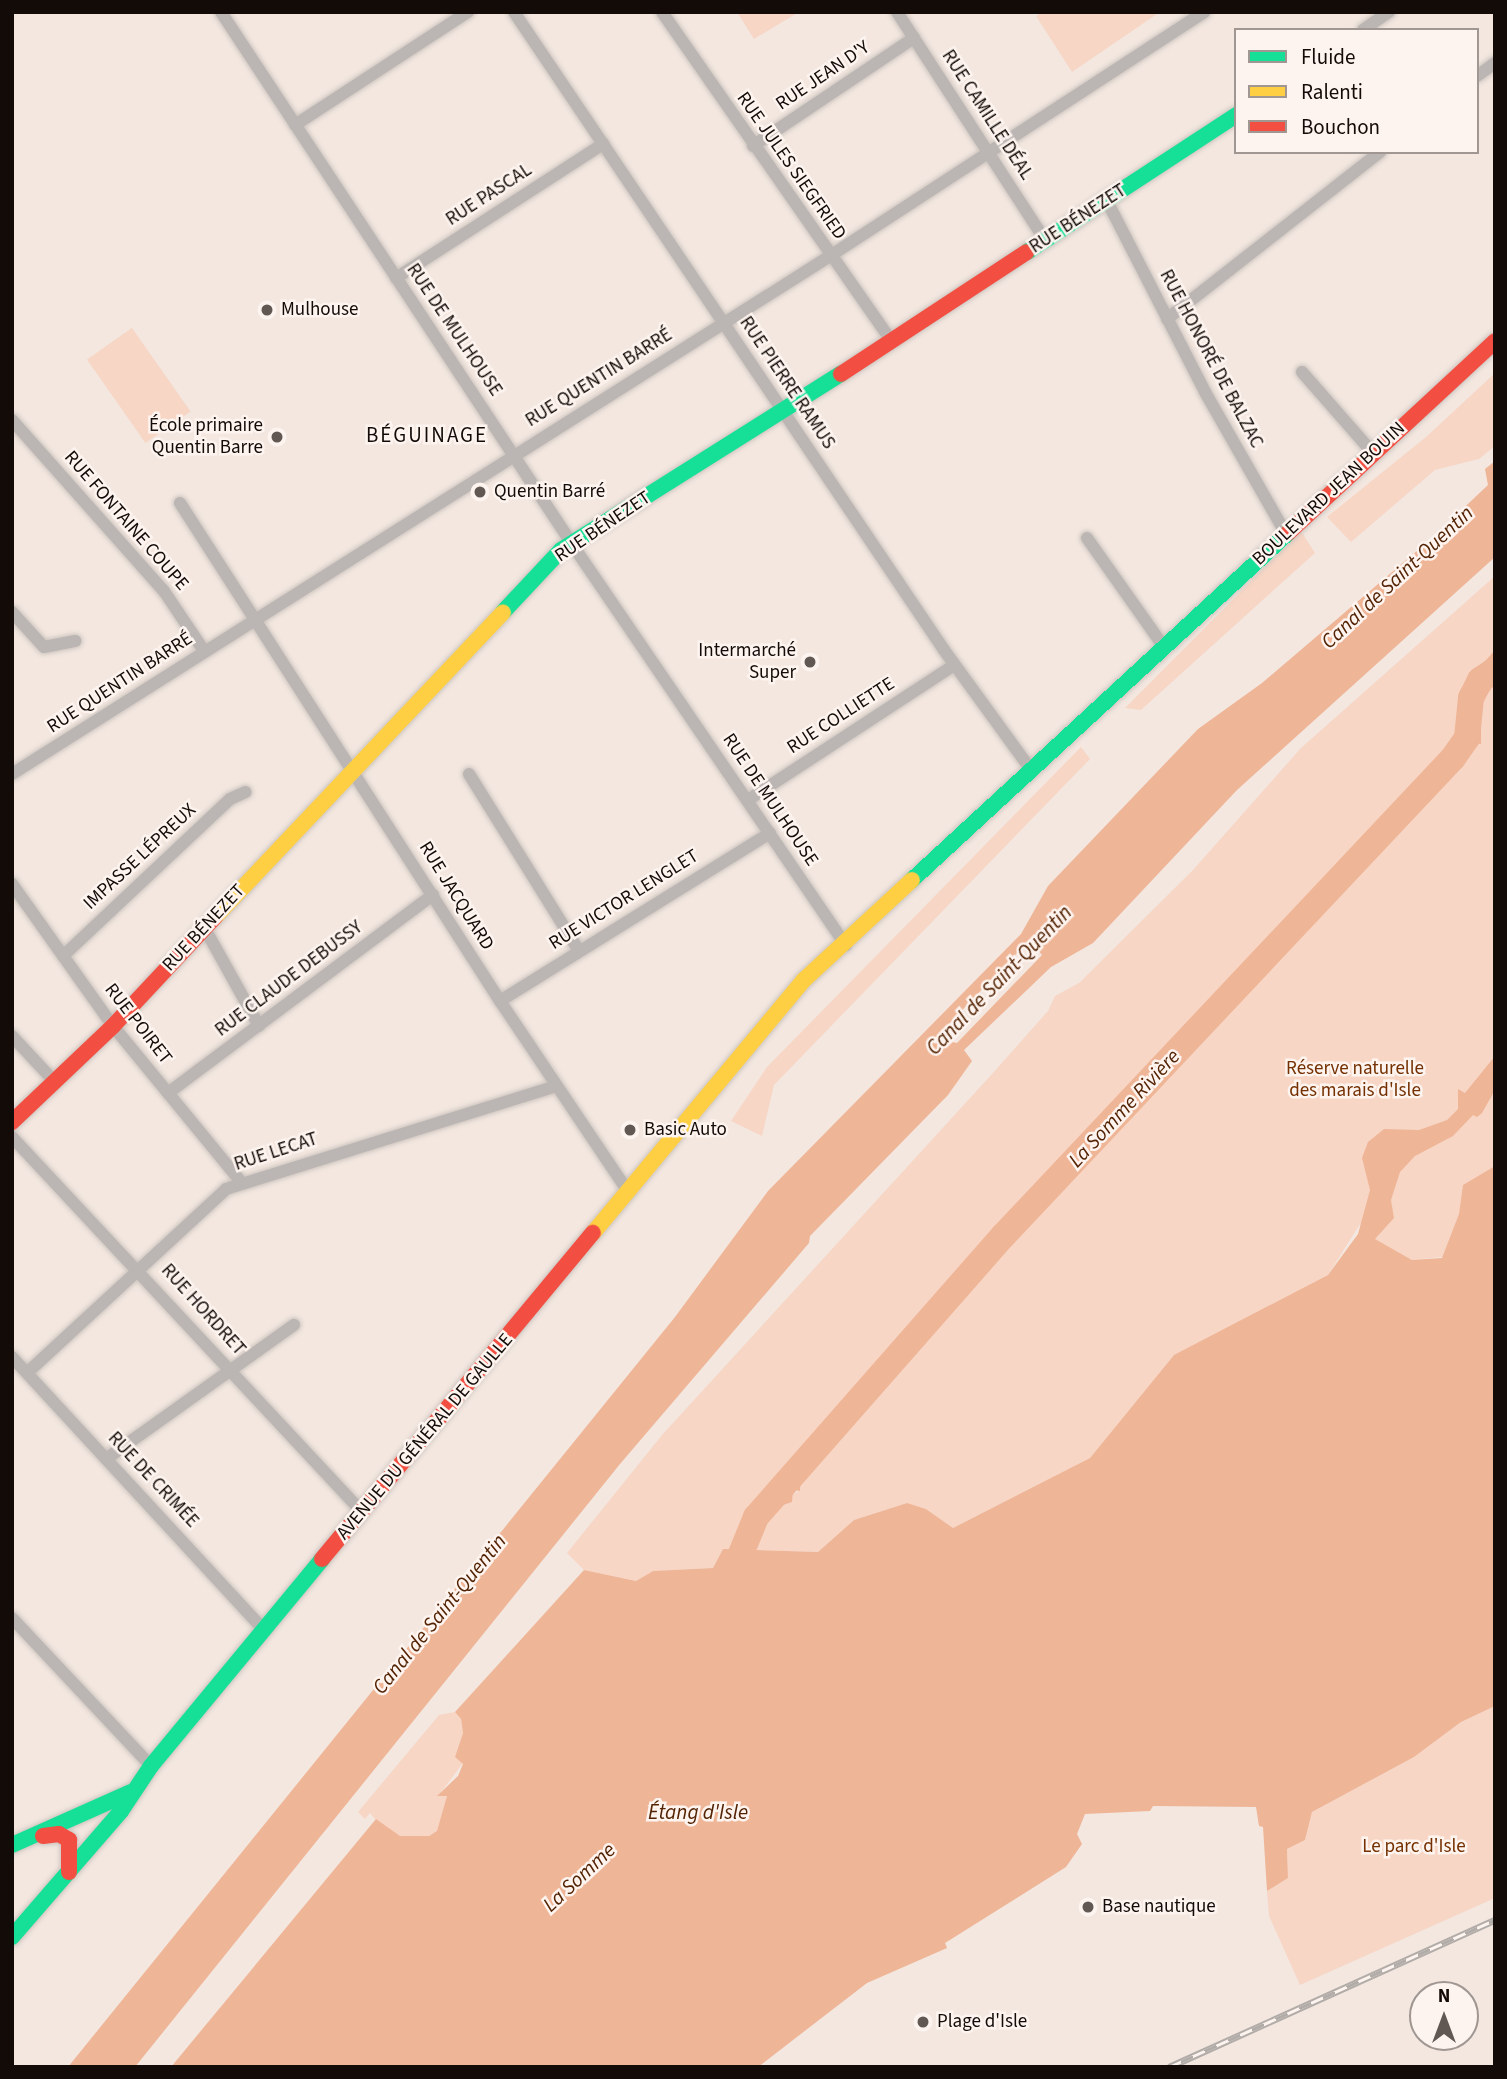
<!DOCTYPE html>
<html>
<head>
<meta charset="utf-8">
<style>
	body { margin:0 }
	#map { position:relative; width:1507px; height:2079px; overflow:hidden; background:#f3e7e0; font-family:"Source Sans 3",sans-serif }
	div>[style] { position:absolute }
	.green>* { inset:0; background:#f7d6c5; transform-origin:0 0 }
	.water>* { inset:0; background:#efb597 }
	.river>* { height:26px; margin:-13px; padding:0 13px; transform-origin:13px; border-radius:13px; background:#efb597 }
	.roads { filter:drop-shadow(0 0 2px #cdc5bf) drop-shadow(0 0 2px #cdc5bf) }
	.street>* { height:12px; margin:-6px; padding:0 6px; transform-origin:6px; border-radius:6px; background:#bbb6b3 }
	.fast>* { height:16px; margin:-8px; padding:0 8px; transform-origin:8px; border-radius:8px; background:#16e098 }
	.slow>* { height:16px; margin:-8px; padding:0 8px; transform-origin:8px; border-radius:8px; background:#ffcf43 }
	.jam>* { height:16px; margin:-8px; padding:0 8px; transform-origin:8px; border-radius:8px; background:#f24e42 }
	.rail>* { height:7px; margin-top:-3.5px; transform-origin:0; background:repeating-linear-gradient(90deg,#fef4ef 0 13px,#b2aca8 0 26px); box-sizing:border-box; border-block:2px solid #b2aca8 }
	.dots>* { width:19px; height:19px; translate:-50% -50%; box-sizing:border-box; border:4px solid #fef4ef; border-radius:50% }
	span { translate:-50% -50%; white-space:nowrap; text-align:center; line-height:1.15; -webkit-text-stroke:5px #fef4ef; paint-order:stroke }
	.street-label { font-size:19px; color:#120b07 }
	.poi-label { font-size:19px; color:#120b07 }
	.left { translate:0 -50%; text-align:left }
	.right { translate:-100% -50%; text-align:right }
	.park-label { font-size:19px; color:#743000 }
	.neighbourhood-label { font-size:21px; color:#120b07; letter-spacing:2px }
	.water-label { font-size:21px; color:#532304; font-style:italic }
	.frame { position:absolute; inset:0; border:14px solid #120b07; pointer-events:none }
	.legend { position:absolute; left:1234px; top:28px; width:245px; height:126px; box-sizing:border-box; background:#fef4ef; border:2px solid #a09792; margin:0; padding:9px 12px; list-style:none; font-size:21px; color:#120b07 }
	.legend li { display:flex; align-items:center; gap:14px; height:35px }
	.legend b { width:35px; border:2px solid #a09792 }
	.north { position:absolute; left:1409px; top:1981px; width:70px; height:70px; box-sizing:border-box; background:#fef4ef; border:2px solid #a09792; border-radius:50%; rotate:0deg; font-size:19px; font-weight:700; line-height:28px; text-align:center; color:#120b07 }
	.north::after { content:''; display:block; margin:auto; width:24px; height:32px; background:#615853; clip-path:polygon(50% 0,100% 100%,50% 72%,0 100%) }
</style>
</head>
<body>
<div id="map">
	<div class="green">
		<div style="clip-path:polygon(737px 12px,799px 12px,754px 39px)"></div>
		<div style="clip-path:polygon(1043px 12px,1160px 12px,1072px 72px,1036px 16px)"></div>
		<div style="left:132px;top:328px;width:102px;height:55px;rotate:55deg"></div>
		<div style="clip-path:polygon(1495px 373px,1495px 446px,1479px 459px,1435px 470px,1351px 542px,1327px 517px,1426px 437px)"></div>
		<div style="clip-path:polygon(1301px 531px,1315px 553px,1141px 710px,1125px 708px)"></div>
		<div style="clip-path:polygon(evenodd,1495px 576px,1495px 650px,1466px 682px,1456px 739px,1481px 717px,1481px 704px,1495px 683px,1495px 1298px,1442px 1257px,1412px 1260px,1374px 1239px,1381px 1231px,1360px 1224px,1328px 1275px,1188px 1353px,1174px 1355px,1090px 1458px,953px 1528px,926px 1509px,907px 1503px,854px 1520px,818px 1552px,723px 1549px,713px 1568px,653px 1571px,636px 1581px,584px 1570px,567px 1553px,662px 1435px,992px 1074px,1048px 1011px,1055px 996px,1079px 983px,1193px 870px,1301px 748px,1495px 576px,793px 1475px,799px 1491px,754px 1515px,763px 1496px,790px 1483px,793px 1475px)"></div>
		<div style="clip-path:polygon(1081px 747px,1090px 759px,774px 1085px,762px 1136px,731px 1121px,767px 1067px)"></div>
		<div style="clip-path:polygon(1495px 1706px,1495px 1898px,1300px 1985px,1269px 1916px,1267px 1891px,1288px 1878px,1287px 1849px,1305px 1840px,1312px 1812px,1414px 1757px,1461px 1722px)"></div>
		<div style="clip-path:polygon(455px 1712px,461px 1719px,463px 1733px,455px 1757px,463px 1763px,438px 1796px,447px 1796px,438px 1831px,429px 1836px,400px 1836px,380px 1825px,370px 1813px,365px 1819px,358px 1812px,439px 1715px)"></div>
	</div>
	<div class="water">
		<div style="clip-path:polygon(evenodd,1495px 461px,1495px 557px,1237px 790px,1093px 943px,1051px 967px,964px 1050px,972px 1061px,948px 1095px,810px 1236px,809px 1243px,620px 1464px,135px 2067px,68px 2067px,675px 1317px,768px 1191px,1021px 934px,1048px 886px,1198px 729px,1262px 683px,1432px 538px,1488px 485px,1485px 469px,1495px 461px,1033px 944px,1042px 955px,957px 1043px,952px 1042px,942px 1031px,1021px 949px,1033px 944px)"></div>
		<div style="clip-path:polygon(1495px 650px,1495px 683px,1481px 704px,1481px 744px,1456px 740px,1466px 682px)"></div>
		<div style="clip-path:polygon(1495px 1056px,1495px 1090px,1482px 1113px,1477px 1117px,1473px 1115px,1453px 1136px,1415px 1156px,1400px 1172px,1391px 1200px,1394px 1218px,1375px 1239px,1412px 1260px,1442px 1258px,1459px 1214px,1463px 1185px,1495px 1166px,1495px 1706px,1461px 1722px,1414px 1757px,1312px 1812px,1305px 1840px,1287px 1849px,1288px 1878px,1267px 1891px,1263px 1827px,1259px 1826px,1256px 1807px,1153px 1806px,1150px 1811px,1085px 1814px,1077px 1834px,1082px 1844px,1066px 1867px,945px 1943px,947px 1948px,867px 1983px,758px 2067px,171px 2067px,376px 1819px,400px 1836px,429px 1836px,437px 1831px,447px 1796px,437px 1796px,458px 1776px,463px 1764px,455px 1757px,463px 1733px,461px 1719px,455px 1712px,584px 1570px,636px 1581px,653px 1571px,713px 1568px,723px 1549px,818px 1552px,854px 1520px,907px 1503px,926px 1509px,953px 1528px,1090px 1458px,1174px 1355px,1328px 1275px,1358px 1234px,1370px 1190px,1362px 1158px,1368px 1142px,1384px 1129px,1419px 1130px,1447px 1120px,1458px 1109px,1458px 1089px,1465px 1093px)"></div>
		<div style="clip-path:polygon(801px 1470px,800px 1491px,793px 1490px,792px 1502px,753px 1515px,759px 1498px,775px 1490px,774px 1485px,790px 1483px)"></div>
	</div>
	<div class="river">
		<div style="left:731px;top:1578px;width:66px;rotate:-67.7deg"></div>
		<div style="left:756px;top:1517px;width:374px;rotate:-48.7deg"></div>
		<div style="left:1003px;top:1236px;width:656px;rotate:-46.73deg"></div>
		<div style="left:1453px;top:758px;width:24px;rotate:-55deg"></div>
		<div style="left:1467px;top:738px;width:40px;rotate:-84.3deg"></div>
		<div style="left:1471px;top:698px;width:20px;rotate:-63deg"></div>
		<div style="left:1480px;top:680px;width:18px;rotate:-34deg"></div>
	</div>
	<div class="roads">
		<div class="street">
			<div style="left:221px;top:12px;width:637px;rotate:56.58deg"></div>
			<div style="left:572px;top:544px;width:486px;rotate:55.7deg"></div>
			<div style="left:514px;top:12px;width:769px;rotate:56.02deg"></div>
			<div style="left:944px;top:650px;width:150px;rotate:54deg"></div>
			<div style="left:662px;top:12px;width:400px;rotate:55.1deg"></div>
			<div style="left:897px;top:12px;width:272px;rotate:57deg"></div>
			<div style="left:1363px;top:30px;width:32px;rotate:-35deg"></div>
			<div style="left:1477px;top:76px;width:22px;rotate:-36deg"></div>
			<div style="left:295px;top:125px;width:207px;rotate:-33.2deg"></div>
			<div style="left:753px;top:146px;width:194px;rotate:-33.9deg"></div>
			<div style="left:1107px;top:201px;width:215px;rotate:62.8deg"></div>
			<div style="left:1205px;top:392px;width:163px;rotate:60.3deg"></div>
			<div style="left:396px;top:278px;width:247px;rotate:-32.9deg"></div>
			<div style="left:1167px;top:319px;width:271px;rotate:-38.1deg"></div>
			<div style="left:1302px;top:372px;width:108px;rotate:48.8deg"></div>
			<div style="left:12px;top:420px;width:229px;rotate:48.4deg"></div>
			<div style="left:164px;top:591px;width:72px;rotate:56.3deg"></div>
			<div style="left:180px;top:503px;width:592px;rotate:57.28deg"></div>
			<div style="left:500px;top:1001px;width:228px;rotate:56.1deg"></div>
			<div style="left:1087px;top:538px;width:133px;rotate:54.8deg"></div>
			<div style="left:12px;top:612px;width:47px;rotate:47.6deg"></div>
			<div style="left:44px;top:647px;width:32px;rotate:-11deg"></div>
			<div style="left:12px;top:774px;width:968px;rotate:-32.34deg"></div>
			<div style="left:830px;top:256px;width:447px;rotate:-33.1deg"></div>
			<div style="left:469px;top:774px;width:208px;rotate:58.1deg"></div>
			<div style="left:748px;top:800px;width:246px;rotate:-33.2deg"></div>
			<div style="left:12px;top:884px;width:174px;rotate:54.6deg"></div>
			<div style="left:113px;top:1026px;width:202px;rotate:50.6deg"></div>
			<div style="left:204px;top:927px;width:113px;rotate:60.9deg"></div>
			<div style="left:63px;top:956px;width:229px;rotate:-43.2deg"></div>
			<div style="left:230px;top:799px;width:17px;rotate:-24deg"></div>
			<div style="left:500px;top:1001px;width:318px;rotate:-31.9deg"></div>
			<div style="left:12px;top:1036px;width:62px;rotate:47deg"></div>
			<div style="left:168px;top:1093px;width:331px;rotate:-36.8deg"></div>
			<div style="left:12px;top:1137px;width:513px;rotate:46.97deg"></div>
			<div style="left:12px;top:1357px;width:372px;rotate:47.3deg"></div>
			<div style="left:28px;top:1372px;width:270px;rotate:-42.7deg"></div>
			<div style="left:226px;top:1189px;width:346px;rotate:-17.3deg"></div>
			<div style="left:106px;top:1459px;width:231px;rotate:-35.5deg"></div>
			<div style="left:12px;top:1618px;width:203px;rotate:46.8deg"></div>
		</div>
		<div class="fast">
			<div style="left:1027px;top:252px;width:250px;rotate:-33.2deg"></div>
			<div style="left:503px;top:612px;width:85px;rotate:-46.9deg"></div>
			<div style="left:561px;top:550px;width:331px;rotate:-32.2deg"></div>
			<div style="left:912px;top:880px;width:512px;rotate:-42.7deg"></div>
			<div style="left:12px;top:1845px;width:130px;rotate:-24deg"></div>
			<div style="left:12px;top:1937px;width:167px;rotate:-49.1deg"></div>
			<div style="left:121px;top:1811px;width:54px;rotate:-56.3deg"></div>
			<div style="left:151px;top:1766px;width:268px;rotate:-50.4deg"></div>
		</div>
		<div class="slow">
			<div style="left:215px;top:917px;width:419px;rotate:-46.6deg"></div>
			<div style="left:593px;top:1233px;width:329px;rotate:-50.2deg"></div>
			<div style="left:804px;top:980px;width:147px;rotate:-42.8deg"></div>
		</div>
		<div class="jam">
			<div style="left:841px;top:374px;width:222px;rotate:-33.3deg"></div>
			<div style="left:1288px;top:533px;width:282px;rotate:-42.8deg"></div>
			<div style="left:12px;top:1122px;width:139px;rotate:-43.5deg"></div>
			<div style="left:113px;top:1026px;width:149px;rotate:-46.9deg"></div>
			<div style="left:322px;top:1559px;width:424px;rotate:-50.3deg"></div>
			<div style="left:43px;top:1836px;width:16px;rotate:-7deg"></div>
			<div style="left:59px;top:1834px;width:12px;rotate:31deg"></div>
			<div style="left:69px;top:1840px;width:32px;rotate:90deg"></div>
		</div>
	</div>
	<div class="rail">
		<div style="left:1169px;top:2067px;width:358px;rotate:-24.3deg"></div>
	</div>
	<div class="dots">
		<div style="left:267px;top:310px;background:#615853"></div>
		<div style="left:277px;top:437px;background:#615853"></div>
		<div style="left:480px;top:492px;background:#615853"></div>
		<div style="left:810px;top:662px;background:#615853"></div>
		<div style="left:630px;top:1130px;background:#615853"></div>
		<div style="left:1088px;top:1907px;background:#615853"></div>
		<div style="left:923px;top:2022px;background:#615853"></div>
	</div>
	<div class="street-label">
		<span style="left:823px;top:76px;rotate:-34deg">RUE JEAN D'Y</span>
		<span style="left:987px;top:115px;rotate:57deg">RUE CAMILLE DÉAL</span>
		<span style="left:791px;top:166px;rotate:55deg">RUE JULES SIEGFRIED</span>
		<span style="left:489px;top:195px;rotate:-33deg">RUE PASCAL</span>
		<span style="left:1078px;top:219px;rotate:-33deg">RUE BÉNEZET</span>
		<span style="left:454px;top:330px;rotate:56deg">RUE DE MULHOUSE</span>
		<span style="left:1211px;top:359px;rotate:62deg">RUE HONORÉ DE BALZAC</span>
		<span style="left:599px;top:378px;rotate:-32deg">RUE QUENTIN BARRÉ</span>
		<span style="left:787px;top:383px;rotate:56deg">RUE PIERRE RAMUS</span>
		<span style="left:1329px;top:494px;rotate:-43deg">BOULEVARD JEAN BOUIN</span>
		<span style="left:126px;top:521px;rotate:49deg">RUE FONTAINE COUPE</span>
		<span style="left:603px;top:527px;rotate:-34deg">RUE BÉNEZET</span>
		<span style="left:120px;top:683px;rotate:-33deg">RUE QUENTIN BARRÉ</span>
		<span style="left:841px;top:716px;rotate:-33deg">RUE COLLIETTE</span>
		<span style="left:770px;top:800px;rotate:56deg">RUE DE MULHOUSE</span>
		<span style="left:140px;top:857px;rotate:-43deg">IMPASSE LÉPREUX</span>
		<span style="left:456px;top:896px;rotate:58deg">RUE JACQUARD</span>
		<span style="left:624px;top:900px;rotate:-32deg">RUE VICTOR LENGLET</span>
		<span style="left:204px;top:928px;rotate:-47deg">RUE BÉNEZET</span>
		<span style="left:289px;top:979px;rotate:-37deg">RUE CLAUDE DEBUSSY</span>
		<span style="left:138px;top:1024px;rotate:52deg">RUE POIRET</span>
		<span style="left:276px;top:1152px;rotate:-18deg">RUE LECAT</span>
		<span style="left:203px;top:1310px;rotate:48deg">RUE HORDRET</span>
		<span style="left:425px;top:1437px;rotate:-50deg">AVENUE DU GÉNÉRAL DE GAULLE</span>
		<span style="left:153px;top:1480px;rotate:47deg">RUE DE CRIMÉE</span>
	</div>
	<div class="poi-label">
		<span class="left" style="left:281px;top:310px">Mulhouse</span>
		<span class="right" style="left:263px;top:437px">École primaire<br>Quentin Barre</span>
		<span class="left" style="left:494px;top:492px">Quentin Barré</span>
		<span class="right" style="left:796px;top:662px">Intermarché<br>Super</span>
		<span class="left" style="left:644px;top:1130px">Basic Auto</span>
		<span class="left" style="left:1102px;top:1907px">Base nautique</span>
		<span class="left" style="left:937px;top:2022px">Plage d'Isle</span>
	</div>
	<div class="park-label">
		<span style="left:1355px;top:1080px">Réserve naturelle<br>des marais d'Isle</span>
		<span style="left:1414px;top:1847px">Le parc d'Isle</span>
	</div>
	<div class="neighbourhood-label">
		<span style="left:427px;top:435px">BÉGUINAGE</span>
	</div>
	<div class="water-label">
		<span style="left:1397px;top:577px;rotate:-43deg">Canal de Saint-Quentin</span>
		<span style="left:999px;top:980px;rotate:-46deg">Canal de Saint-Quentin</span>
		<span style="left:1124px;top:1108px;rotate:-47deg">La Somme Rivière</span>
		<span style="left:439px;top:1614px;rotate:-51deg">Canal de Saint-Quentin</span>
		<span style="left:698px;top:1812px">Étang d'Isle</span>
		<span style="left:579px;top:1877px;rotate:-43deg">La Somme</span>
	</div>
	<div class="frame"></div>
	<ul class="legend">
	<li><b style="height:9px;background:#16e098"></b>Fluide</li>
	<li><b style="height:9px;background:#ffcf43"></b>Ralenti</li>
	<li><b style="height:9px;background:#f24e42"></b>Bouchon</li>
	</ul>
	<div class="north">N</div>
</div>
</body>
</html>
